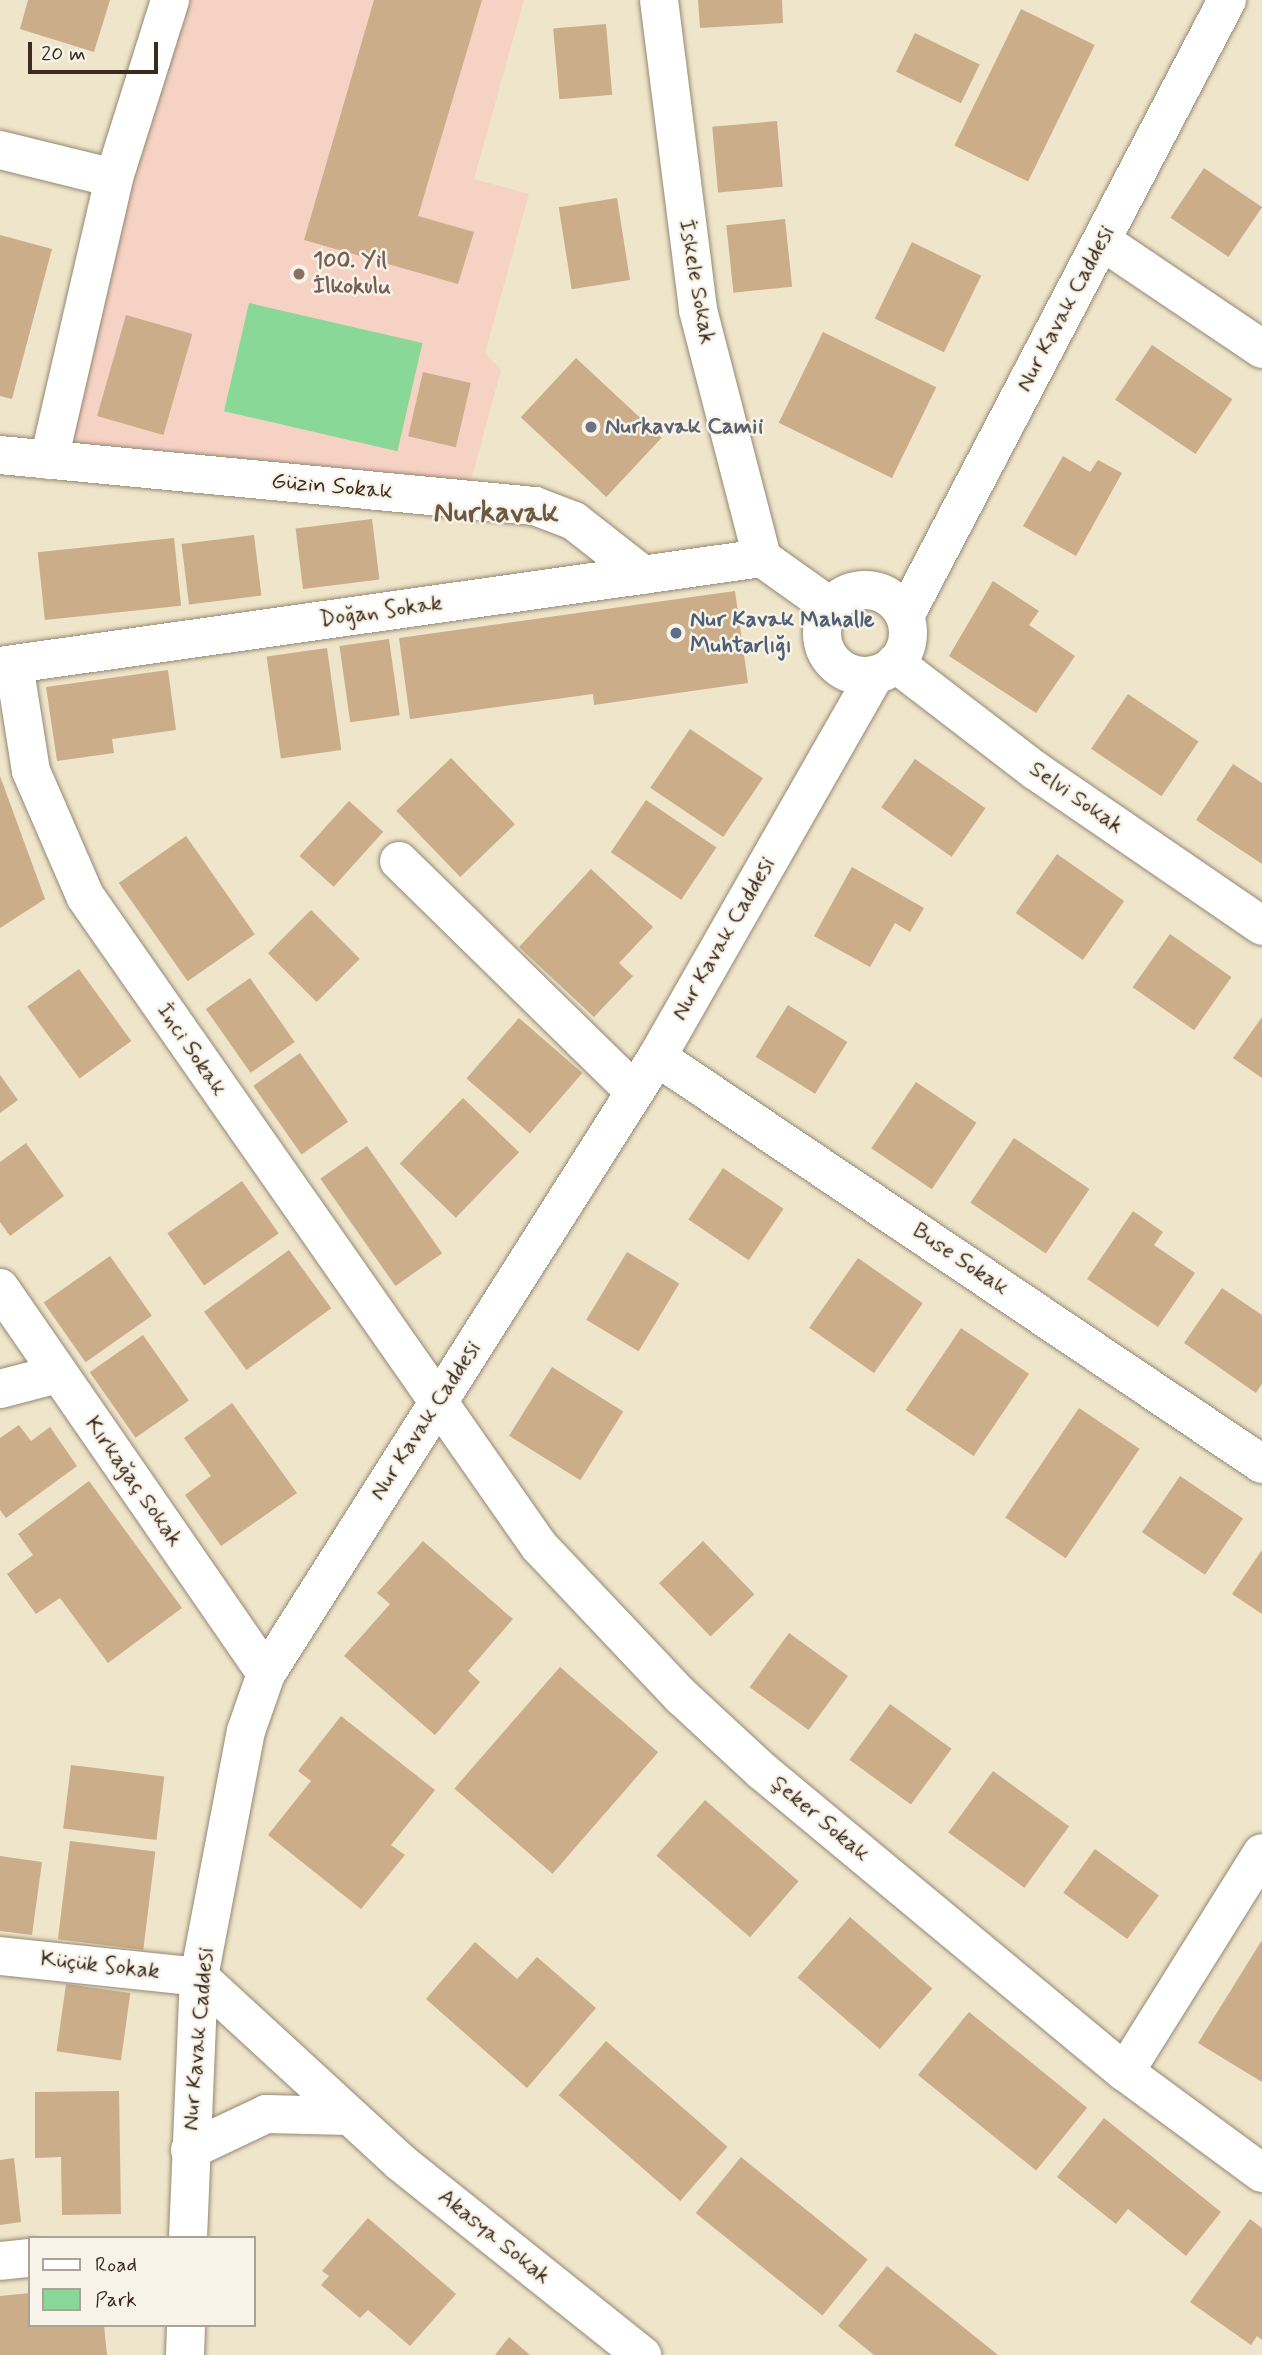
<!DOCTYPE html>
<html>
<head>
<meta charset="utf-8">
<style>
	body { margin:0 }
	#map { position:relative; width:1262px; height:2355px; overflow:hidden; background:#efe5ca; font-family:Mynerve,sans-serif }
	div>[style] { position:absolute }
	.built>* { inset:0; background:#f6d2c5 }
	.green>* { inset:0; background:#89d897; transform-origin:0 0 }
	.building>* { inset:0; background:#cbad89; transform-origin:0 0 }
	.roads { filter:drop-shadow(0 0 2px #958874) drop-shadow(0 0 2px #958874) }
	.minor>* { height:38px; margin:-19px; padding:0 19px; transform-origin:19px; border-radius:19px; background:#fff }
	.minor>.ring { margin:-19px; padding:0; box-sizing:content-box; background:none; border:38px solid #fff; border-radius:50% }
	.dots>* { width:19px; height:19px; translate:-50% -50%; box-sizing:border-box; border:4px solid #f7f3e8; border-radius:50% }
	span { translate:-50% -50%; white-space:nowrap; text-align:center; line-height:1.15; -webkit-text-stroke:5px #f7f3e8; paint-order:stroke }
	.education-label { font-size:23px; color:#785e54; font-weight:700 }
	.left { translate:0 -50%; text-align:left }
	.street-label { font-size:23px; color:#3b2a1e }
	.worship-label { font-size:23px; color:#5b616d; font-weight:700 }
	.service-label { font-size:23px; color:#4e5e75; font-weight:700 }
	.district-label { font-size:30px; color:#6d5843; font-weight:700 }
	.legend { position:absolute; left:28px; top:2236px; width:228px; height:91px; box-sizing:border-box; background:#f7f3e8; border:2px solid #aca397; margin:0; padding:9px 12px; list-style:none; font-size:21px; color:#3b2a1e }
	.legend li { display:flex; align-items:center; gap:14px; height:35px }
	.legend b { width:35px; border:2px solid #aca397 }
	.scale { position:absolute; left:28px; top:42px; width:130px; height:32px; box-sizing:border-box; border:4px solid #3b2a1e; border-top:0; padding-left:9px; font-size:21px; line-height:24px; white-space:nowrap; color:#3b2a1e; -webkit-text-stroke:5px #f7f3e8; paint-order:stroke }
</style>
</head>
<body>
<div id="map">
	<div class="built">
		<div style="clip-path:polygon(170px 0,524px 0,474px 179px,529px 194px,485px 353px,501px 370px,466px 499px,49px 460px)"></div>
	</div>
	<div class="green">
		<div style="left:249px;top:303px;width:178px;height:111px;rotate:13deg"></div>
	</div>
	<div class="building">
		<div style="clip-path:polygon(28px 0,110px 0,94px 52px,20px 29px)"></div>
		<div style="clip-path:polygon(374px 0,482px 0,418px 216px,474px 232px,458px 284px,304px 240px)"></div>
		<div style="clip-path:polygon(698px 0,782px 0,783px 23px,700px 28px)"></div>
		<div style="left:1021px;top:9px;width:82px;height:152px;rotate:26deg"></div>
		<div style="left:606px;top:24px;width:71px;height:53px;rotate:85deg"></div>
		<div style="left:915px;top:33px;width:72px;height:43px;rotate:26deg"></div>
		<div style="left:777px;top:121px;width:66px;height:65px;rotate:85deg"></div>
		<div style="left:1204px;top:168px;width:70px;height:60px;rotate:34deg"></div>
		<div style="left:617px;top:198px;width:83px;height:59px;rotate:81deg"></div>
		<div style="left:785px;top:219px;width:68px;height:59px;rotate:84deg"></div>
		<div style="clip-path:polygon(0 235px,52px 249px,12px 399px,0 396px)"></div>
		<div style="left:912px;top:242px;width:77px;height:85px;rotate:26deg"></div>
		<div style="left:126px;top:315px;width:69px;height:105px;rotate:16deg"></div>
		<div style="left:823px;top:332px;width:126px;height:101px;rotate:26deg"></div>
		<div style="left:1152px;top:345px;width:97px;height:66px;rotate:34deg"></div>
		<div style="left:576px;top:358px;width:117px;height:81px;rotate:43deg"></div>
		<div style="left:423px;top:372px;width:49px;height:66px;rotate:13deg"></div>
		<div style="clip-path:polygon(1063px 456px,1090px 472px,1098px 460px,1122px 473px,1076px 556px,1023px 526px)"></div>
		<div style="left:372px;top:519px;width:61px;height:77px;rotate:83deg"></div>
		<div style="left:254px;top:535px;width:61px;height:73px;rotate:83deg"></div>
		<div style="left:174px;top:538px;width:68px;height:137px;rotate:84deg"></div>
		<div style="clip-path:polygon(993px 581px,1039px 611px,1029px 625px,1075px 656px,1036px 713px,949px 656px)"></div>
		<div style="clip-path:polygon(735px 591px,748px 683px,594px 705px,593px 694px,410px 719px,399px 638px)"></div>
		<div style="left:389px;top:639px;width:77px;height:50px;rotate:82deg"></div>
		<div style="left:327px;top:648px;width:103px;height:61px;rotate:82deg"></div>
		<div style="clip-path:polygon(168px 670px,176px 730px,112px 739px,114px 753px,57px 761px,46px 687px)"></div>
		<div style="left:1128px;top:694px;width:85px;height:66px;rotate:34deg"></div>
		<div style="left:690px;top:729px;width:88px;height:71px;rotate:34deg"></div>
		<div style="left:451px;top:758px;width:92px;height:76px;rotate:46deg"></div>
		<div style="left:915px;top:759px;width:86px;height:59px;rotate:35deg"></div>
		<div style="clip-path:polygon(1233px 764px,1262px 783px,1262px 864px,1196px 820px)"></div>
		<div style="clip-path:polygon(0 776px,45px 899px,0 928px)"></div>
		<div style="left:646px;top:800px;width:85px;height:63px;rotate:34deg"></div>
		<div style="left:349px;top:801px;width:46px;height:74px;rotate:42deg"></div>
		<div style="left:186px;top:836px;width:120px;height:82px;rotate:55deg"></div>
		<div style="left:1057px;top:854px;width:82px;height:72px;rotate:35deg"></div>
		<div style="clip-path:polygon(852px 867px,924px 908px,910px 932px,895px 923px,870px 967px,814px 936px)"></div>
		<div style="clip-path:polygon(591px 869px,653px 927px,619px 963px,633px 976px,594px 1017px,519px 947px)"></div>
		<div style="left:311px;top:910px;width:69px;height:61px;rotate:45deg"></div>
		<div style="left:1170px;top:934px;width:75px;height:65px;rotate:35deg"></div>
		<div style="left:79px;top:969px;width:89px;height:64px;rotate:54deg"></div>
		<div style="left:250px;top:978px;width:78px;height:54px;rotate:55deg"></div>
		<div style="left:788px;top:1005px;width:70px;height:61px;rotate:32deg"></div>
		<div style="clip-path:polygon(1262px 1017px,1262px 1078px,1233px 1058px)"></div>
		<div style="left:519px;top:1018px;width:84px;height:80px;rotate:41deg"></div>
		<div style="left:300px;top:1053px;width:84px;height:57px;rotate:55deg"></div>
		<div style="clip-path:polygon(0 1075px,18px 1100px,0 1113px)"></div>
		<div style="left:916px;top:1082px;width:73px;height:80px;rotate:34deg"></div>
		<div style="left:463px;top:1098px;width:78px;height:91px;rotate:44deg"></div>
		<div style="left:1014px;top:1138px;width:91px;height:78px;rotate:34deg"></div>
		<div style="clip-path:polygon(26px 1143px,64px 1196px,10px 1236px,0 1222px,0 1162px)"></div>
		<div style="left:367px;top:1146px;width:131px;height:57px;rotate:55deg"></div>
		<div style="left:723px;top:1168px;width:73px;height:62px;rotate:34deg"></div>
		<div style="left:242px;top:1181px;width:64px;height:91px;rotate:55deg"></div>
		<div style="clip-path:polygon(1133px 1211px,1163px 1232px,1154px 1245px,1195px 1273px,1158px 1327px,1087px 1279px)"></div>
		<div style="left:289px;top:1250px;width:72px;height:105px;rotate:54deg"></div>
		<div style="left:627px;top:1252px;width:61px;height:79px;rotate:31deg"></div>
		<div style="left:110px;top:1256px;width:73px;height:81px;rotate:55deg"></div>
		<div style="left:858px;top:1258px;width:79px;height:85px;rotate:35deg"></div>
		<div style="clip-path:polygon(1222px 1288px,1262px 1315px,1262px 1384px,1256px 1393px,1184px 1343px)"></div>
		<div style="left:961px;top:1328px;width:82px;height:99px;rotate:34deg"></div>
		<div style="left:143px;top:1335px;width:80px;height:65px;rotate:55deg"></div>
		<div style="left:552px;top:1367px;width:84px;height:81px;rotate:32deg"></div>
		<div style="clip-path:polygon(232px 1403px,297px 1493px,221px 1546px,185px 1495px,211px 1476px,184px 1438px)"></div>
		<div style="left:1079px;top:1408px;width:73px;height:132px;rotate:34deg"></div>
		<div style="clip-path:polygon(19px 1425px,31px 1441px,50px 1427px,77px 1466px,6px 1518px,0 1510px,0 1438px)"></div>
		<div style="left:1180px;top:1476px;width:76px;height:68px;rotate:34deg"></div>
		<div style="clip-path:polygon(89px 1481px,182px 1608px,108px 1663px,60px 1598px,36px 1614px,7px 1574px,33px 1555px,18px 1534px)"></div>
		<div style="clip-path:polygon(423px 1541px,513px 1619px,468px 1671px,480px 1682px,435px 1735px,344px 1656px,390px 1604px,377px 1593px)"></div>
		<div style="left:703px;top:1541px;width:74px;height:61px;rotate:46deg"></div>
		<div style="clip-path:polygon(1262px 1550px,1262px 1614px,1232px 1594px)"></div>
		<div style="left:789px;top:1633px;width:73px;height:67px;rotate:36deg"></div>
		<div style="left:560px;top:1667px;width:130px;height:161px;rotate:41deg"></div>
		<div style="left:890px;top:1704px;width:76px;height:69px;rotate:36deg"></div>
		<div style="clip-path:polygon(341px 1716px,435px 1790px,391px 1845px,405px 1855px,361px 1909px,268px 1835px,311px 1781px,298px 1771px)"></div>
		<div style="left:71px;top:1765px;width:94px;height:64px;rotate:7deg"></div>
		<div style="left:993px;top:1771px;width:94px;height:76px;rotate:36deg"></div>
		<div style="left:705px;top:1800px;width:124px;height:74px;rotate:41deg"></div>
		<div style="left:70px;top:1841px;width:86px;height:99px;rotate:7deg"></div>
		<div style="left:1095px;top:1849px;width:79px;height:54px;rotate:36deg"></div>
		<div style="clip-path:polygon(0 1856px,42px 1862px,32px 1935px,0 1931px)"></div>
		<div style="left:850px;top:1917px;width:109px;height:80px;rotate:41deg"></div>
		<div style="clip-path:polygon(1262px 1940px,1262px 2082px,1198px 2043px)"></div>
		<div style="clip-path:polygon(475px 1942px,517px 1979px,537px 1957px,596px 2008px,527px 2088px,426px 1999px)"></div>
		<div style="left:66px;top:1984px;width:65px;height:68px;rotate:8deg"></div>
		<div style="left:969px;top:2012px;width:152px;height:81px;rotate:39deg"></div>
		<div style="left:606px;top:2041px;width:161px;height:72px;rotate:41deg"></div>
		<div style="clip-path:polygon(119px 2091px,121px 2214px,62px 2215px,61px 2157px,35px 2158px,35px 2092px)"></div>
		<div style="clip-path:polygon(1104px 2118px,1221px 2212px,1186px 2256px,1128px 2209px,1116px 2224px,1057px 2177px)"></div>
		<div style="left:741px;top:2157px;width:163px;height:72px;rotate:39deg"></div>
		<div style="clip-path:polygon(14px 2158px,21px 2222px,0 2225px,0 2160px)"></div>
		<div style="clip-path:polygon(368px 2218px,456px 2294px,410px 2346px,368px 2310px,360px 2318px,321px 2285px,329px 2276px,322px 2271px)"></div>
		<div style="clip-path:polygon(1250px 2219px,1262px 2228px,1262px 2340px,1257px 2336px,1251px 2345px,1190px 2302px)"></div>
		<div style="clip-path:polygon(887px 2266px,998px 2355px,874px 2355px,838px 2326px)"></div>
		<div style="clip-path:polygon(30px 2293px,30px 2325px,104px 2325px,107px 2355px,0 2355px,0 2296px)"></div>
		<div style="clip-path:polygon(509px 2337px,530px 2355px,495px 2355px)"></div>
	</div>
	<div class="roads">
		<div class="minor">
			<div style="left:659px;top:0;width:312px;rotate:82.8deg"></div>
			<div style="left:698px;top:310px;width:256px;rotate:75.5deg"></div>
			<div style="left:0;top:150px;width:117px;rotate:13.8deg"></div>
			<div style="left:1102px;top:241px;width:193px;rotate:34deg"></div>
			<div style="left:0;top:455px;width:537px;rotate:5.45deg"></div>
			<div style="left:535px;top:506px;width:42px;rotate:21deg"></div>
			<div style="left:574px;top:521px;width:88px;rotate:38deg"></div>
			<div style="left:49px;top:460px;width:289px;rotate:-77deg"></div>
			<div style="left:114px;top:178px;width:187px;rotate:-72.5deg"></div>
			<div style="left:762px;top:558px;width:85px;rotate:35.4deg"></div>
			<div class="ring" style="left:822px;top:590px;width:48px;height:48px"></div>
			<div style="left:905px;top:616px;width:695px;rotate:-62.4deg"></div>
			<div style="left:895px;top:663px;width:178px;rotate:37.5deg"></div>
			<div style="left:1036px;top:771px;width:274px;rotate:34.4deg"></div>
			<div style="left:14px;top:664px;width:108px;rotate:81deg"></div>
			<div style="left:31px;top:771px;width:136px;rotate:66.6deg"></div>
			<div style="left:85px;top:896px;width:793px;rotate:55.07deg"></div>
			<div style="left:539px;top:1546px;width:208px;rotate:46.6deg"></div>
			<div style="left:682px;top:1697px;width:109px;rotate:42.8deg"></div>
			<div style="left:762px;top:1771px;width:472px;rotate:39.7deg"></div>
			<div style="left:1125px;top:2072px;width:170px;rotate:36.4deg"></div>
			<div style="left:0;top:666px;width:770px;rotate:-8.07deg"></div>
			<div style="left:399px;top:861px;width:330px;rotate:44.4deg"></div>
			<div style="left:657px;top:1057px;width:729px;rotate:33.93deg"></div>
			<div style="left:0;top:1288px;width:469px;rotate:55.4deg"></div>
			<div style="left:0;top:1389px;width:60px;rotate:-14.5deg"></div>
			<div style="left:0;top:1956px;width:200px;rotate:6deg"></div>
			<div style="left:199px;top:1977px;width:273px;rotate:42.6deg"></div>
			<div style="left:400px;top:2162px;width:310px;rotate:38.6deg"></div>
			<div style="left:1125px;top:2072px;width:258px;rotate:-58deg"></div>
			<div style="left:190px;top:2150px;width:84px;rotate:-25.3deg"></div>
			<div style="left:266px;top:2114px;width:83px;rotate:1.4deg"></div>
			<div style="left:188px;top:2238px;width:261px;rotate:-87.6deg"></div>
			<div style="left:199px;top:1977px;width:250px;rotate:-79.2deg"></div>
			<div style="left:246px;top:1731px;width:60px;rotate:-70.7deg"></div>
			<div style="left:266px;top:1674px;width:730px;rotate:-57.64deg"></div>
			<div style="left:657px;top:1057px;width:440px;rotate:-60.3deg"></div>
			<div style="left:0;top:2261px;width:30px;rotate:-6deg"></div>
			<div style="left:185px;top:2355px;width:30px;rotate:-88deg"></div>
		</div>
	</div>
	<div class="dots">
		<div style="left:299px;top:274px;background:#8d6e63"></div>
		<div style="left:591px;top:427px;background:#6b7280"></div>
		<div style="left:676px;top:633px;background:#5c6f8a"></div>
	</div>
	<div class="education-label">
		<span class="left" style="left:313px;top:274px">100. Yil<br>İlkokulu</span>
	</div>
	<div class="street-label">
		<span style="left:696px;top:282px;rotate:80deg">İskele Sokak</span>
		<span style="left:1066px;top:309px;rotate:-62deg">Nur Kavak Caddesi</span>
		<span style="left:332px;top:487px;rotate:5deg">Güzin Sokak</span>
		<span style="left:381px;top:612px;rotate:-8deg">Doğan Sokak</span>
		<span style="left:1076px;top:798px;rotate:35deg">Selvi Sokak</span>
		<span style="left:724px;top:939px;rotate:-60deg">Nur Kavak Caddesi</span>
		<span style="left:191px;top:1050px;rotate:56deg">İnci Sokak</span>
		<span style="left:960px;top:1260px;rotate:34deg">Buse Sokak</span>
		<span style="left:426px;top:1421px;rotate:-57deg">Nur Kavak Caddesi</span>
		<span style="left:133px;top:1482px;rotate:55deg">Kırkağaç Sokak</span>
		<span style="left:820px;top:1819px;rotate:40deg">Şeker Sokak</span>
		<span style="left:100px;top:1966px;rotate:6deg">Küçük Sokak</span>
		<span style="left:199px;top:2039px;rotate:-85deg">Nur Kavak Caddesi</span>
		<span style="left:494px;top:2237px;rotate:39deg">Akasya Sokak</span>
	</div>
	<div class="worship-label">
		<span class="left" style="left:605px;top:427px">Nurkavak Camii</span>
	</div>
	<div class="service-label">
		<span class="left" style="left:690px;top:633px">Nur Kavak Mahalle<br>Muhtarlığı</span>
	</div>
	<div class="district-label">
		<span style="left:496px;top:513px">Nurkavak</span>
	</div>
	<ul class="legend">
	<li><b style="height:9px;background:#fff"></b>Road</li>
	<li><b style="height:19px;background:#89d897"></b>Park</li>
	</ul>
	<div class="scale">20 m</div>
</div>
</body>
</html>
